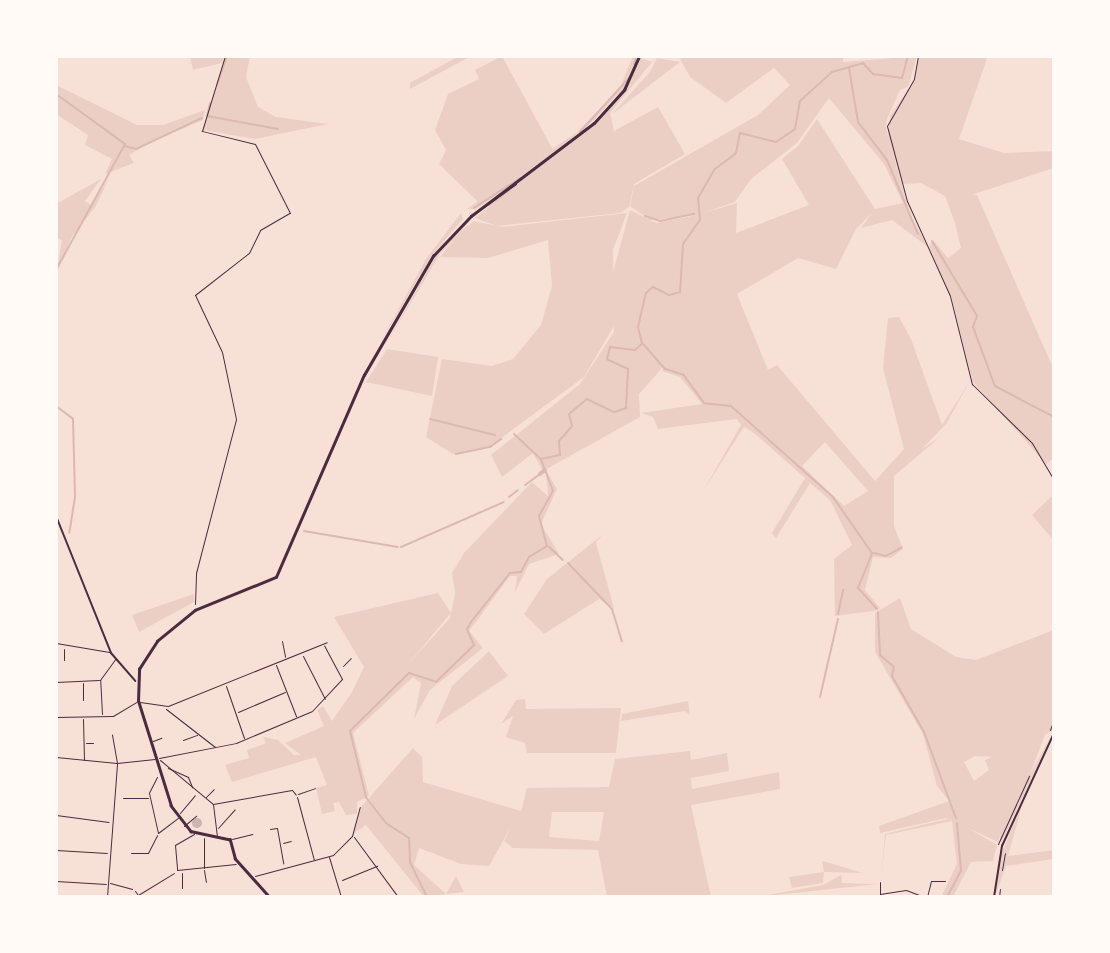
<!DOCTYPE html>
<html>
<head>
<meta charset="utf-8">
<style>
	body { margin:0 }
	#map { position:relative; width:1110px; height:953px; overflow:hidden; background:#f7e1d7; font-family:Cabin,sans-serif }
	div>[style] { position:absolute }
	.green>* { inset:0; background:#ebcfc5 }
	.stream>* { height:2px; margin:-1px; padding:0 1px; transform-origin:1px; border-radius:1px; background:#dcb8b0 }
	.canal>* { height:3.5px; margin:-1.75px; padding:0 1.75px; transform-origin:1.75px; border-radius:1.75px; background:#dcb8b0 }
	.building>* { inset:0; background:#ccb4b1 }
	.round { border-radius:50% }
	.path>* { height:1px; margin:-0.5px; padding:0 0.5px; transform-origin:0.5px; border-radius:0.5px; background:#4a2c40 }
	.service>* { height:1px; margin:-0.5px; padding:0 0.5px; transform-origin:0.5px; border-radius:0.5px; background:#4a2c40 }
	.minor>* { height:1px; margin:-0.5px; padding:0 0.5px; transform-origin:0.5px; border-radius:0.5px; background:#4a2c40 }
	.tertiary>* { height:2px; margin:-1px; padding:0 1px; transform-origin:1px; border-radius:1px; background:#4a2c40 }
	.secondary>* { height:2.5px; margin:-1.25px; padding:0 1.25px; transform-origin:1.25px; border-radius:1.25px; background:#4a2c40 }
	span { translate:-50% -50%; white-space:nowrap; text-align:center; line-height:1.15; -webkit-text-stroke:5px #fffaf5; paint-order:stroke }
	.frame { position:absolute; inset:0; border:58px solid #fffaf5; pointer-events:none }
</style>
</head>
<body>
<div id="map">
	<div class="green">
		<div style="clip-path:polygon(190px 56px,225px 56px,222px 63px,193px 70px)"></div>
		<div style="clip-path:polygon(226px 56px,250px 56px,246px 77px,258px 107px,276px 117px,328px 124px,255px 139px,203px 130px)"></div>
		<div style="clip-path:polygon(459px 56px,471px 56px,410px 89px,410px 83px)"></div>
		<div style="clip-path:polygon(502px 56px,553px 150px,478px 202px,439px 164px,446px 150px,435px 130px,448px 94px,479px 79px,475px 70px)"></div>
		<div style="clip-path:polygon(633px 56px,638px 56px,623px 88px,595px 119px,534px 169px,476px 209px,467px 209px,577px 132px,620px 88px)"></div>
		<div style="clip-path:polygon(evenodd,685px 56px,843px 56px,843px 62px,917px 56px,908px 87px,900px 90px,887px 119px,886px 126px,888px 137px,890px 116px,914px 81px,919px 56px,988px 56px,959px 139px,1004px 153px,1054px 151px,1054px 168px,971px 195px,977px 195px,1054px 370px,1054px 458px,1046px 464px,973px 382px,950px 296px,929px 246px,933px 240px,948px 258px,961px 248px,955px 223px,945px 196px,921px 183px,903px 184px,889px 139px,910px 214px,928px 247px,892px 220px,861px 228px,872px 213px,856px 229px,836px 269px,798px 258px,737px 294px,768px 370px,777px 365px,875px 481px,904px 449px,883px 368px,888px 318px,899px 317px,911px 339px,942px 425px,970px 381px,946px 424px,922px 449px,940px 437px,894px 476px,894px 526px,903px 549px,891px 558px,873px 557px,865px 590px,880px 608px,874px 611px,835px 616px,834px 559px,852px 545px,830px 500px,810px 483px,776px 538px,772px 533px,805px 478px,754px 433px,744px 427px,702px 493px,741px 425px,737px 419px,658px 429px,653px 417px,641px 413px,702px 404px,680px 377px,662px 371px,664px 366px,639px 394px,640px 417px,543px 471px,533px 453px,502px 477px,491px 455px,580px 384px,614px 332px,612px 276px,630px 210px,656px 223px,697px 215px,650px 220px,630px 206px,634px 186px,758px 115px,790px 85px,774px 68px,726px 103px,690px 77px,680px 59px,685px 56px,829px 98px,884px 164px,903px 203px,875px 209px,817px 119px,798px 146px,782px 159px,809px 205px,736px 233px,737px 203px,703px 213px,735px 202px,751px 179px,797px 143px,829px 98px,685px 56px,825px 442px,868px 491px,844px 506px,802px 466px,825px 442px)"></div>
		<div style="clip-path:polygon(640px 58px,652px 62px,610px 113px,614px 131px,658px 107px,685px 154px,634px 184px,629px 207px,620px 213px,497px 226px,475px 218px,606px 113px)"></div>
		<div style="clip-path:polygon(657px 58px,680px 62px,611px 115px,650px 72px)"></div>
		<div style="clip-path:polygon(56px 85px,137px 125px,163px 125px,205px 110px,203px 120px,151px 142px,129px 155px,134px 163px,105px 174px,112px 159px,85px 145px,88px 135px,56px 114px)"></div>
		<div style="clip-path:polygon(109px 178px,96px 206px,71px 238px,56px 275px,62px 240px,56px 238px,56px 204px,101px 179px,85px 201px,91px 205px)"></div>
		<div style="clip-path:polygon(461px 213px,463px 219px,432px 255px,380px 343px,426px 259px)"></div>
		<div style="clip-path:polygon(627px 213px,613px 250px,614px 326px,584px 377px,489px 447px,453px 454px,426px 437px,442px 359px,492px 366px,513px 359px,541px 325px,552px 286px,548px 240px,488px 258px,440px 257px,459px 233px,474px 221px,502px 227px)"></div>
		<div style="clip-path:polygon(472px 219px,440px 254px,385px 346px,436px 255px)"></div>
		<div style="clip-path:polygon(387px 349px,438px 357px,432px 396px,366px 382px)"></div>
		<div style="clip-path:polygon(546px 470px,557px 489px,541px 524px,559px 554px,529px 564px,515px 592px,517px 576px,510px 576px,469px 631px,483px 648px,430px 690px,414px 719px,421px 683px,413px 677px,353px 733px,369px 796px,357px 802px,357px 814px,346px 815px,339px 802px,333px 803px,335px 811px,322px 814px,316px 788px,327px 785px,316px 757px,232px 782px,225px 765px,249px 758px,247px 750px,266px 743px,263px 737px,278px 740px,294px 755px,301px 755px,285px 743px,324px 726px,317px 710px,323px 706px,332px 721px,352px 692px,364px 667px,334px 617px,438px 593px,451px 613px,408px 664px,450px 618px,455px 593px,452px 573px,464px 553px,532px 482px,548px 496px)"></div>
		<div style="clip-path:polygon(1054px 494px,1054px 541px,1032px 515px)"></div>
		<div style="clip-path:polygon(602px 535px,596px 543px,614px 608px,599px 599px,544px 634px,524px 614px,547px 579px)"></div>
		<div style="clip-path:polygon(194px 594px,194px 602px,139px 632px,132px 615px)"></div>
		<div style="clip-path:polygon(evenodd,900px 598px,911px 629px,956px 657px,976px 660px,1054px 630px,1054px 729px,1045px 735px,1030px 774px,1051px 736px,1001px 843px,1000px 836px,998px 842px,946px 818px,880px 833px,879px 826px,949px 801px,937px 786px,923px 734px,875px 652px,875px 613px,900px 598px,975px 756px,992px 757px,985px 760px,989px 770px,974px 781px,964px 762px,975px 756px)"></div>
		<div style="clip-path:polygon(489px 651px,508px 676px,435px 725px,452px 686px)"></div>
		<div style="clip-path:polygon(525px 699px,526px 709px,621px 708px,616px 753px,527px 753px,525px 743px,506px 737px,513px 716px,501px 724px,516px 700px)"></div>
		<div style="clip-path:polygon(688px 701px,690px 715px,685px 711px,621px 721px,622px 714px)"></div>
		<div style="clip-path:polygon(evenodd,413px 748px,422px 757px,423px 782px,521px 811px,527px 788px,609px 787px,615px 759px,690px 751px,691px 760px,727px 753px,729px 771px,691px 778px,692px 789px,779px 772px,780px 789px,691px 805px,711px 897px,607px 897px,598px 850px,513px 848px,504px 841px,512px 825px,489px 866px,461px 864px,419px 848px,414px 865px,446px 894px,456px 876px,464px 892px,424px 897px,366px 825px,354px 833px,361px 807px,413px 748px,552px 812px,604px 812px,599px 841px,549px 837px,552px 812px)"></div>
		<div style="clip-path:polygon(1023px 802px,1008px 856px,1054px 850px,1054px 859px,1006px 866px,995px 897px,1001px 855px)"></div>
		<div style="clip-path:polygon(947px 819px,959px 823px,997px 845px,993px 861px,971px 862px,953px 897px,941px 897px,957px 864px,952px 821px,886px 835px,881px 878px,885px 834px)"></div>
		<div style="clip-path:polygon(822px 861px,850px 869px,862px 873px,824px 872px,823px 883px,792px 888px,789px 877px,824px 872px)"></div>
		<div style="clip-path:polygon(841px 875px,842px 883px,877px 884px,757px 897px,823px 885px)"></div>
	</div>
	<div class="stream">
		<div style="left:634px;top:64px;width:8px;rotate:-76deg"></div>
		<div style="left:849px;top:68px;width:55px;rotate:80.5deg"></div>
		<div style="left:858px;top:122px;width:48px;rotate:52.7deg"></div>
		<div style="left:887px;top:160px;width:80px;rotate:67.3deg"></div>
		<div style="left:217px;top:85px;width:31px;rotate:-71deg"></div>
		<div style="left:56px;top:94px;width:85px;rotate:35.9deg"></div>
		<div style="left:125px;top:144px;width:144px;rotate:118.7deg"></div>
		<div style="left:210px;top:103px;width:13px;rotate:103deg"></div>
		<div style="left:207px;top:116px;width:72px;rotate:10.4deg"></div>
		<div style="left:580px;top:132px;width:72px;rotate:-47.8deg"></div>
		<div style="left:124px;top:146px;width:12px;rotate:14deg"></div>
		<div style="left:136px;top:149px;width:73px;rotate:-25.2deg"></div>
		<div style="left:489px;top:205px;width:24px;rotate:-36deg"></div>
		<div style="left:474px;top:208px;width:55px;rotate:-33.1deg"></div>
		<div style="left:645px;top:216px;width:16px;rotate:18deg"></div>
		<div style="left:660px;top:221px;width:35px;rotate:-12deg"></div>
		<div style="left:932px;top:241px;width:87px;rotate:59deg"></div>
		<div style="left:977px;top:316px;width:12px;rotate:110deg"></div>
		<div style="left:973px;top:327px;width:63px;rotate:69.6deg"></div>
		<div style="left:995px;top:386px;width:67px;rotate:27.7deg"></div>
		<div style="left:56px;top:406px;width:21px;rotate:37deg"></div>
		<div style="left:73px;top:419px;width:78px;rotate:88.5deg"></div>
		<div style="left:75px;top:497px;width:36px;rotate:99deg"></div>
		<div style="left:430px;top:419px;width:67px;rotate:13.8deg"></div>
		<div style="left:514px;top:434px;width:37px;rotate:43deg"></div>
		<div style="left:456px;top:454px;width:35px;rotate:-12deg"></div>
		<div style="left:490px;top:447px;width:14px;rotate:-36deg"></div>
		<div style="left:525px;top:485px;width:19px;rotate:-36deg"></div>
		<div style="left:509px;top:497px;width:11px;rotate:-38deg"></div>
		<div style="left:304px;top:531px;width:95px;rotate:9.7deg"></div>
		<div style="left:401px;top:547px;width:112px;rotate:-23.6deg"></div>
		<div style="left:549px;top:547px;width:19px;rotate:43deg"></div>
		<div style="left:874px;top:553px;width:12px;rotate:14deg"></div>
		<div style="left:886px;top:556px;width:18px;rotate:-29deg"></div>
		<div style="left:568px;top:563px;width:64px;rotate:46.3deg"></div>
		<div style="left:612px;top:609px;width:34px;rotate:73deg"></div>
		<div style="left:877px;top:609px;width:28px;rotate:-132deg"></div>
		<div style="left:858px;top:588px;width:38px;rotate:-68deg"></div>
		<div style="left:872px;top:553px;width:68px;rotate:-124.9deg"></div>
		<div style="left:833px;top:497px;width:137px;rotate:-138.3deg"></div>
		<div style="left:731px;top:406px;width:27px;rotate:-174deg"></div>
		<div style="left:704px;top:403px;width:34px;rotate:-126deg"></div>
		<div style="left:684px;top:375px;width:20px;rotate:-162deg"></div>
		<div style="left:665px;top:369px;width:35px;rotate:-131deg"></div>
		<div style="left:642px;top:343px;width:16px;rotate:-104deg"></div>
		<div style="left:638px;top:327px;width:35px;rotate:-77deg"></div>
		<div style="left:646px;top:293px;width:9px;rotate:-41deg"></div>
		<div style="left:653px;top:287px;width:18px;rotate:27deg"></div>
		<div style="left:669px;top:295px;width:11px;rotate:-15deg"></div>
		<div style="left:680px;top:292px;width:48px;rotate:-86.4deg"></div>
		<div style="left:683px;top:244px;width:29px;rotate:-55deg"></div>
		<div style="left:700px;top:220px;width:22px;rotate:-95deg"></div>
		<div style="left:698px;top:198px;width:34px;rotate:-60deg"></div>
		<div style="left:715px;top:169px;width:26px;rotate:-37deg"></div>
		<div style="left:736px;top:153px;width:20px;rotate:-79deg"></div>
		<div style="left:740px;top:133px;width:37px;rotate:14deg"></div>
		<div style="left:776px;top:142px;width:23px;rotate:-34deg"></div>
		<div style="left:795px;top:129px;width:28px;rotate:-80deg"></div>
		<div style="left:800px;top:101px;width:43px;rotate:-42.2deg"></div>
		<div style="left:832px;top:72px;width:32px;rotate:-16deg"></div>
		<div style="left:863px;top:63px;width:15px;rotate:48deg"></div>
		<div style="left:873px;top:74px;width:29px;rotate:8deg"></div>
		<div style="left:902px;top:78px;width:23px;rotate:-75deg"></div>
		<div style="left:878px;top:612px;width:43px;rotate:87.3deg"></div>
		<div style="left:880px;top:655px;width:18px;rotate:41deg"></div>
		<div style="left:894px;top:667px;width:9px;rotate:103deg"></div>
		<div style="left:892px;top:676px;width:64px;rotate:60.3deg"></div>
		<div style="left:924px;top:732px;width:92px;rotate:69.6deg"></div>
		<div style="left:838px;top:614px;width:25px;rotate:-78deg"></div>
		<div style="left:820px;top:697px;width:80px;rotate:-77deg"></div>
		<div style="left:427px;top:897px;width:39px;rotate:-116deg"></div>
		<div style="left:410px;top:862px;width:24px;rotate:-92deg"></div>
		<div style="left:409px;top:838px;width:27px;rotate:-147deg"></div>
		<div style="left:386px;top:823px;width:33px;rotate:-128deg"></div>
		<div style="left:366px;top:797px;width:68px;rotate:-103.6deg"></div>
		<div style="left:350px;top:731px;width:83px;rotate:-44.5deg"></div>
		<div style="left:409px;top:673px;width:28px;rotate:18deg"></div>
		<div style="left:436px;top:682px;width:53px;rotate:-44.2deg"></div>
		<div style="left:474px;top:645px;width:17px;rotate:-114deg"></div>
		<div style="left:467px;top:629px;width:8px;rotate:-60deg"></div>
		<div style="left:471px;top:622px;width:63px;rotate:-51.5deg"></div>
		<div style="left:510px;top:573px;width:11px;rotate:-5deg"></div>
		<div style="left:521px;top:572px;width:17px;rotate:-62deg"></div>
		<div style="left:529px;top:557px;width:21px;rotate:-31deg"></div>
		<div style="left:547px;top:546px;width:31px;rotate:-105deg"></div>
		<div style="left:539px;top:516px;width:29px;rotate:-61deg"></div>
		<div style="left:553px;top:491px;width:34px;rotate:-111deg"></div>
		<div style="left:541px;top:459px;width:19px;rotate:-12deg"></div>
		<div style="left:560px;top:455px;width:14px;rotate:-94deg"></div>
		<div style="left:559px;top:441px;width:20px;rotate:-49deg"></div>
		<div style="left:572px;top:426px;width:12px;rotate:-104deg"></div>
		<div style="left:569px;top:414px;width:23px;rotate:-40deg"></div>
		<div style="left:587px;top:399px;width:30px;rotate:26deg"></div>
		<div style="left:614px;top:412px;width:13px;rotate:-18deg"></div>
		<div style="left:626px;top:408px;width:39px;rotate:-87deg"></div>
		<div style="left:628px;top:369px;width:23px;rotate:-155deg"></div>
		<div style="left:607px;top:359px;width:12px;rotate:-76deg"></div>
		<div style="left:610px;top:347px;width:25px;rotate:7deg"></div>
		<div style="left:635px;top:350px;width:9px;rotate:-41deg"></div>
		<div style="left:947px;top:897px;width:30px;rotate:-62deg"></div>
		<div style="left:961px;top:871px;width:48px;rotate:-94.8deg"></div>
	</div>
	<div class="canal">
		<div style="left:540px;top:474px;width:6px;rotate:-39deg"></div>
	</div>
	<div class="building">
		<div class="round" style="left:192px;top:818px;width:10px;height:10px"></div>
	</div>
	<div class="path">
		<div style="left:918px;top:56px;width:23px;rotate:100deg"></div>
		<div style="left:914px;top:79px;width:54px;rotate:119.9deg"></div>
		<div style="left:887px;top:126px;width:78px;rotate:75.1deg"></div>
		<div style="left:907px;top:201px;width:104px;rotate:65.6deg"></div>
		<div style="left:950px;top:296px;width:91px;rotate:76deg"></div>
		<div style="left:972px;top:384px;width:84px;rotate:44.5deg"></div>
		<div style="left:1032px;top:443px;width:43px;rotate:59.3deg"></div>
		<div style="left:195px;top:604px;width:31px;rotate:-88deg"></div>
		<div style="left:196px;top:573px;width:159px;rotate:-75.4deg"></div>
		<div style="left:236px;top:419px;width:68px;rotate:-101.8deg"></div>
		<div style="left:222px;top:352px;width:63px;rotate:-115.3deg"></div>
		<div style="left:195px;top:295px;width:68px;rotate:-37.9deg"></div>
		<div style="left:249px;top:253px;width:25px;rotate:-64deg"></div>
		<div style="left:260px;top:230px;width:34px;rotate:-30deg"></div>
		<div style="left:290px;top:213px;width:77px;rotate:-116.9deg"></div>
		<div style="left:255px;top:144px;width:55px;rotate:-166.2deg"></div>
		<div style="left:202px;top:131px;width:78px;rotate:-73deg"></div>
		<div style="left:64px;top:660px;width:11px;rotate:-90deg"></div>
		<div style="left:1050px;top:730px;width:12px;rotate:-70deg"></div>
		<div style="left:998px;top:844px;width:75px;rotate:-65.5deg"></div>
		<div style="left:1002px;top:870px;width:17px;rotate:-80deg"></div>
		<div style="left:135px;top:891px;width:5px;rotate:53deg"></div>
		<div style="left:138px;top:895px;width:42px;rotate:-31.4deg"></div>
		<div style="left:999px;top:897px;width:8px;rotate:-83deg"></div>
	</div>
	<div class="service">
		<div style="left:481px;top:209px;width:43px;rotate:-35.5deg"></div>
		<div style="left:213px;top:804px;width:32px;rotate:83deg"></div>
		<div style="left:184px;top:826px;width:16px;rotate:-40deg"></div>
		<div style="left:218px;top:828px;width:25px;rotate:-48deg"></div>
		<div style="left:232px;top:839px;width:21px;rotate:-14deg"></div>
		<div style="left:131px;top:853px;width:17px"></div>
		<div style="left:148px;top:853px;width:20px;rotate:-63deg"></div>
		<div style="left:204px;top:870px;width:12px;rotate:81deg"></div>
		<div style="left:182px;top:888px;width:15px;rotate:-90deg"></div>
	</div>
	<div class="minor">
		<div style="left:282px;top:641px;width:16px;rotate:79deg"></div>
		<div style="left:56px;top:643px;width:54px;rotate:9.6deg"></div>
		<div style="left:303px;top:656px;width:48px;rotate:62.9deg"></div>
		<div style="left:276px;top:665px;width:55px;rotate:68.6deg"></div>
		<div style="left:343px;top:666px;width:11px;rotate:-45deg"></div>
		<div style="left:56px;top:682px;width:43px;rotate:-2.7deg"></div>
		<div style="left:83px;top:683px;width:17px;rotate:90deg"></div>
		<div style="left:226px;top:686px;width:55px;rotate:70.9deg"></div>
		<div style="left:140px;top:702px;width:28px;rotate:8deg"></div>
		<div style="left:168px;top:706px;width:171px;rotate:-21.9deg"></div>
		<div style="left:166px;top:709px;width:62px;rotate:37.8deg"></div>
		<div style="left:238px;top:712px;width:51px;rotate:-23.1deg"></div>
		<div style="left:102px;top:714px;width:34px;rotate:-93deg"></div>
		<div style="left:100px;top:680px;width:26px;rotate:-54deg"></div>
		<div style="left:56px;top:717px;width:57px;rotate:-1deg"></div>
		<div style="left:113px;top:716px;width:27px;rotate:-31deg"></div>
		<div style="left:83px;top:719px;width:41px;rotate:88.6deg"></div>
		<div style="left:183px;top:740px;width:15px;rotate:-20deg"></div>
		<div style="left:153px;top:741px;width:9px;rotate:-21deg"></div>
		<div style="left:86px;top:743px;width:7px"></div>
		<div style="left:56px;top:757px;width:61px;rotate:5.6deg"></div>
		<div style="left:117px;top:763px;width:38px;rotate:-6deg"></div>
		<div style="left:159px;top:758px;width:78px;rotate:-11deg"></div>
		<div style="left:236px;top:743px;width:82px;rotate:-22.8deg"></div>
		<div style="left:312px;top:711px;width:44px;rotate:-46.8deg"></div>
		<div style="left:342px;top:679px;width:38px;rotate:-118deg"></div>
		<div style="left:160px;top:760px;width:69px;rotate:39.7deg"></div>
		<div style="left:213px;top:804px;width:80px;rotate:-10deg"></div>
		<div style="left:292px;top:790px;width:6px;rotate:51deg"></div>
		<div style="left:168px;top:768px;width:22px;rotate:24deg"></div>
		<div style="left:188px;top:777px;width:11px;rotate:68deg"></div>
		<div style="left:157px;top:777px;width:18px;rotate:117deg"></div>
		<div style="left:149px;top:793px;width:41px;rotate:77.3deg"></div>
		<div style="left:158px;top:833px;width:25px;rotate:-37deg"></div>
		<div style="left:298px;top:794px;width:18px;rotate:-19deg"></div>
		<div style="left:206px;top:797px;width:11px;rotate:-45deg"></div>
		<div style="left:297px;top:797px;width:65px;rotate:74.9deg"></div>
		<div style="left:123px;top:798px;width:25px"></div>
		<div style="left:180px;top:813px;width:23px;rotate:-50deg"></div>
		<div style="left:56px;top:815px;width:53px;rotate:7.5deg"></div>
		<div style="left:1052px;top:822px;width:4px;rotate:-56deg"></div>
		<div style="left:270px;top:829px;width:7px;rotate:-8deg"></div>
		<div style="left:277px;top:828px;width:36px;rotate:80deg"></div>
		<div style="left:194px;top:834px;width:22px;rotate:150deg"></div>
		<div style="left:175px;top:845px;width:25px;rotate:85deg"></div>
		<div style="left:177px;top:870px;width:59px;rotate:-5.8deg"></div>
		<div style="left:354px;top:837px;width:74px;rotate:53.7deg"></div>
		<div style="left:204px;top:838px;width:30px;rotate:90deg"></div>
		<div style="left:283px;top:843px;width:8px;rotate:-14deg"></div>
		<div style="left:56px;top:850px;width:51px;rotate:3.4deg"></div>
		<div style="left:329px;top:857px;width:42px;rotate:73.3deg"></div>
		<div style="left:255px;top:876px;width:81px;rotate:-15.1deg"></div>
		<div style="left:333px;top:855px;width:27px;rotate:-45deg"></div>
		<div style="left:352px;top:836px;width:30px;rotate:-75deg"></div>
		<div style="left:342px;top:880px;width:38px;rotate:-22deg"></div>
		<div style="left:56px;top:881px;width:50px;rotate:3.4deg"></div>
		<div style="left:880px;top:882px;width:15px;rotate:90deg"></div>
		<div style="left:110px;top:883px;width:23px;rotate:15deg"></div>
		<div style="left:880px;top:894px;width:26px;rotate:-9deg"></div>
		<div style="left:906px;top:890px;width:19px;rotate:21deg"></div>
		<div style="left:107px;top:897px;width:134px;rotate:-85.7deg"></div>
		<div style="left:117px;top:763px;width:29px;rotate:-100deg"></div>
		<div style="left:927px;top:897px;width:16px;rotate:-76deg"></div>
		<div style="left:931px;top:881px;width:14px"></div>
	</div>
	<div class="tertiary">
		<div style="left:56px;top:516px;width:148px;rotate:68.1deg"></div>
		<div style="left:111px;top:653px;width:37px;rotate:49deg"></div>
		<div style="left:994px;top:897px;width:52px;rotate:-81.1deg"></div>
		<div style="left:1002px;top:846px;width:124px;rotate:-65.3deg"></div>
	</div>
	<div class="secondary">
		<div style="left:269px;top:897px;width:51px;rotate:-131.8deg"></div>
		<div style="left:235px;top:859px;width:20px;rotate:-105deg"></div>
		<div style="left:230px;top:840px;width:40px;rotate:-168deg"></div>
		<div style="left:191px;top:832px;width:33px;rotate:-128deg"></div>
		<div style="left:171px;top:806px;width:110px;rotate:-107.4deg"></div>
		<div style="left:138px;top:701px;width:32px;rotate:-88deg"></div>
		<div style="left:139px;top:669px;width:33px;rotate:-57deg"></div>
		<div style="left:157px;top:641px;width:49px;rotate:-39.2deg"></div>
		<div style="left:195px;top:610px;width:87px;rotate:-22.2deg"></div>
		<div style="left:276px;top:577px;width:220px;rotate:-66.5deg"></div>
		<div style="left:364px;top:375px;width:138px;rotate:-59.9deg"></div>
		<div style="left:433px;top:256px;width:55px;rotate:-46.5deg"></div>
		<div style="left:471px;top:216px;width:154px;rotate:-37.1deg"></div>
		<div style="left:594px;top:123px;width:45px;rotate:-47.7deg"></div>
		<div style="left:624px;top:90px;width:37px;rotate:-66deg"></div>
	</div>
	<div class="frame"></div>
</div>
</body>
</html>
